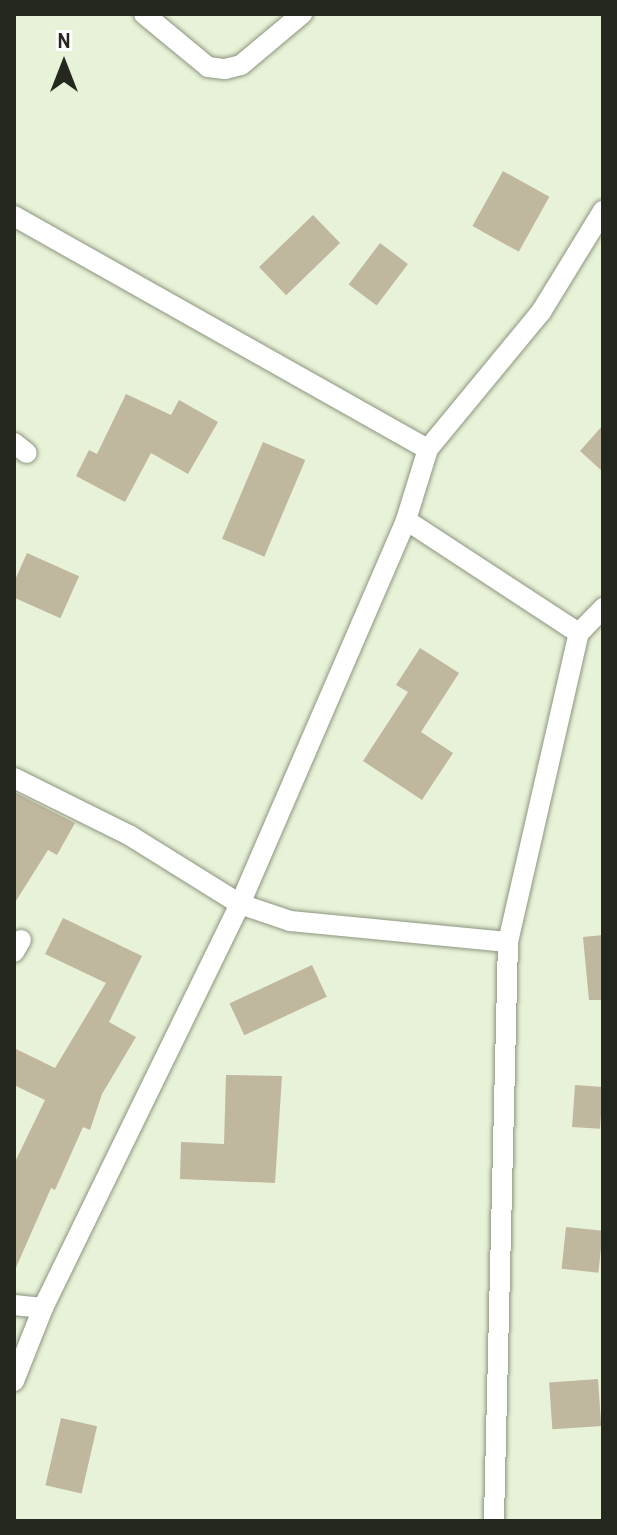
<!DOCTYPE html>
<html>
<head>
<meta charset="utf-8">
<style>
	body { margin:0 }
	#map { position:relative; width:617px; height:1535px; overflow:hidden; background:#e8f2d8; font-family:"Archivo Narrow",sans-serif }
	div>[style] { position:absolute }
	.building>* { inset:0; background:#bfb79e; transform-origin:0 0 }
	.roads { filter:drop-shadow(0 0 2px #8c957e) drop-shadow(0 0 2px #8c957e) }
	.street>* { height:20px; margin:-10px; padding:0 10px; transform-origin:10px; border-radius:10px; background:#fff }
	span { translate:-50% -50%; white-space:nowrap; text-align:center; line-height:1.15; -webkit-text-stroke:6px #fff; paint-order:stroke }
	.frame { position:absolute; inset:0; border:16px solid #24281f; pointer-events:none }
	.north { position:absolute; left:24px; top:24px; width:80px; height:80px; -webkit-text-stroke:6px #fff; paint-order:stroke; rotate:0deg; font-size:22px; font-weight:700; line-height:32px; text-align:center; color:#24281f }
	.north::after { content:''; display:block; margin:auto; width:28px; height:36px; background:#24281f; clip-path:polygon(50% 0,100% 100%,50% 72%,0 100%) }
</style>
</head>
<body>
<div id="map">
	<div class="building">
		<div style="left:503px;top:171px;width:53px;height:63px;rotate:29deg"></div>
		<div style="left:313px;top:215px;width:39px;height:75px;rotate:46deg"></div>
		<div style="left:380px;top:243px;width:35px;height:52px;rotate:37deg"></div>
		<div style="clip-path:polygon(126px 394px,171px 415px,179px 400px,218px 422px,188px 474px,151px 453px,125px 502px,76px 476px,89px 450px,97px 454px)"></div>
		<div style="clip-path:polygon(603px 425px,603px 472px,580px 451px)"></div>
		<div style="left:263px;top:442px;width:46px;height:105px;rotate:23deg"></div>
		<div style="left:27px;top:553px;width:57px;height:46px;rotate:24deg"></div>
		<div style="clip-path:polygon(420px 648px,459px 673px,421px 732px,453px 753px,422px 800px,363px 761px,408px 692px,396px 685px)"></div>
		<div style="clip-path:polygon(14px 792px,75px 823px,57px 855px,48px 850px,14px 904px)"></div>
		<div style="clip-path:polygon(63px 918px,142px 956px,109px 1022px,136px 1037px,102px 1094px,90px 1130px,83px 1127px,55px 1190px,51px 1188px,14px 1272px,14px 1164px,45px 1100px,14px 1085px,14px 1048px,55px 1068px,106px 983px,45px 954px)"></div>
		<div style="clip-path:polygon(603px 935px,603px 1000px,589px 1000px,583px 937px)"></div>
		<div style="left:312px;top:965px;width:35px;height:91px;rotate:65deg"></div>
		<div style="clip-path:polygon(226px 1075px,282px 1076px,275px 1183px,180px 1179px,181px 1142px,224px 1144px)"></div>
		<div style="left:575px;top:1085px;width:28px;height:42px;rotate:4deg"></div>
		<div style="left:566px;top:1227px;width:37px;height:42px;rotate:6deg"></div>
		<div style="left:598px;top:1379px;width:47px;height:49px;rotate:86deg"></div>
		<div style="left:61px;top:1418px;width:37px;height:69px;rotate:13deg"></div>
	</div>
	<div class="roads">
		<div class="street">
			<div style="left:144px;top:14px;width:83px;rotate:39.6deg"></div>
			<div style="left:208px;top:67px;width:17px;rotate:7deg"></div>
			<div style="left:225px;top:69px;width:16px;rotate:-14deg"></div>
			<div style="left:241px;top:65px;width:80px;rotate:-39.9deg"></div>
			<div style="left:14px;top:216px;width:475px;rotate:29.4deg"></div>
			<div style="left:14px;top:443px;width:16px;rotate:38deg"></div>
			<div style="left:406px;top:520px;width:207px;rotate:33.2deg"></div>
			<div style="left:579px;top:633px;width:35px;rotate:-46deg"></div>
			<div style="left:14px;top:778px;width:128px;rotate:26.4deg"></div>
			<div style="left:129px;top:835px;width:131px;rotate:31.9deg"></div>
			<div style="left:240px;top:904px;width:53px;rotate:18.8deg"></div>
			<div style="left:290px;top:921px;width:219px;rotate:5.5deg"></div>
			<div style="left:508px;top:942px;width:579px;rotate:91.39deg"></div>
			<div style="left:508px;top:942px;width:317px;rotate:-77.1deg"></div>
			<div style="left:14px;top:952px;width:14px;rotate:-60deg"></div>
			<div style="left:14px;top:1305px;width:29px;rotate:6deg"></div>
			<div style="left:14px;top:1381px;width:79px;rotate:-68.3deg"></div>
			<div style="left:43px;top:1308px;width:449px;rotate:-64deg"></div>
			<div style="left:240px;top:904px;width:418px;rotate:-66.6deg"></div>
			<div style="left:406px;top:520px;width:74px;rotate:-72.8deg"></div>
			<div style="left:428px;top:449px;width:178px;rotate:-50.5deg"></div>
			<div style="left:541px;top:312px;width:119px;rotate:-58.5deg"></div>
		</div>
	</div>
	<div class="frame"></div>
	<div class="north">N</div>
</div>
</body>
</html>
